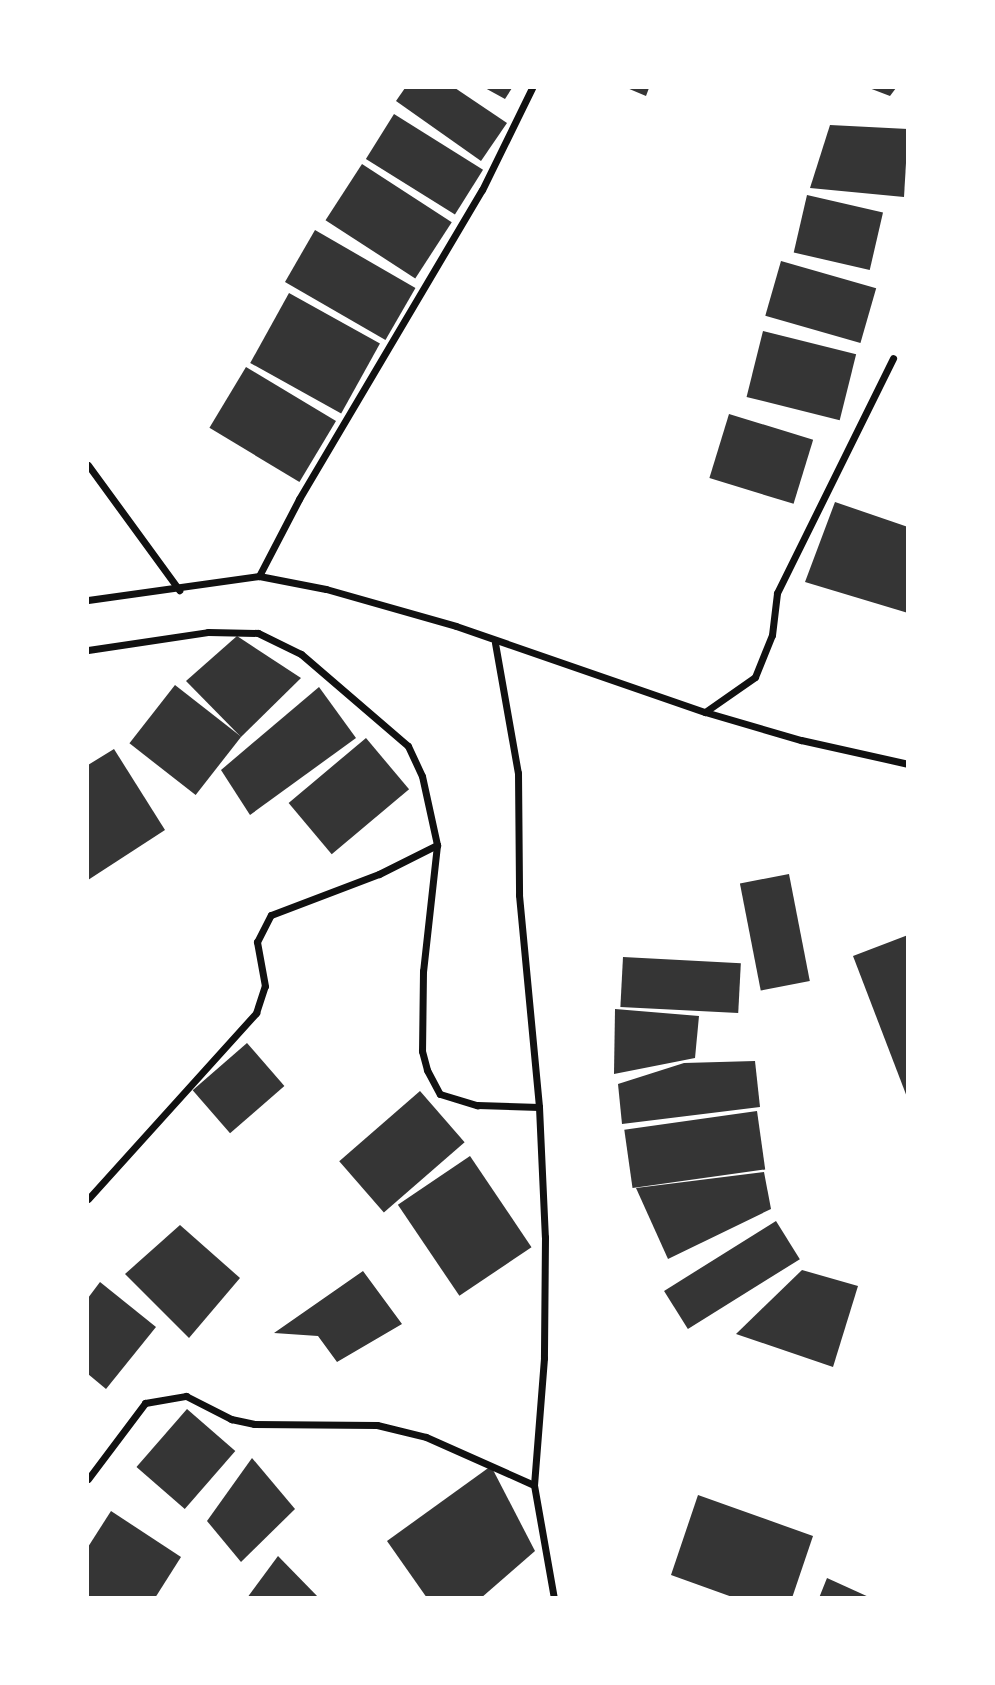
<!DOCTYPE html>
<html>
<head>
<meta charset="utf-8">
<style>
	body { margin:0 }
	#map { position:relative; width:995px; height:1685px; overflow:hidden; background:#fff; font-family:"Golos Text",sans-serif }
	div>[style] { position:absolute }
	.building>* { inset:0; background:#353535; transform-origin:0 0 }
	.minor>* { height:7px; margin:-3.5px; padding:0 3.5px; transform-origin:3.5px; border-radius:3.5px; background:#111 }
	span { translate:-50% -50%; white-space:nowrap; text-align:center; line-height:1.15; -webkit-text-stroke:5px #fff; paint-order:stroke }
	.frame { position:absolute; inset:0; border:89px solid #fff; pointer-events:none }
</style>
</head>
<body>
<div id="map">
	<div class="building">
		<div style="clip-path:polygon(405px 88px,455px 88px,507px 123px,481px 161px,396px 101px)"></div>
		<div style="clip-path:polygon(485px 88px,512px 88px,505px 99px)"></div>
		<div style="clip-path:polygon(627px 88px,649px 88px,646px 96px)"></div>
		<div style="clip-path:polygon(869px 88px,896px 88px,890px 96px)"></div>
		<div style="left:394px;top:114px;width:105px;height:53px;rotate:32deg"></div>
		<div style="clip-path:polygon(830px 125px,908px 129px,904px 197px,810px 188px)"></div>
		<div style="left:362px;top:164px;width:107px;height:67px;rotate:33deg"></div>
		<div style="left:807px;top:195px;width:78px;height:59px;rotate:13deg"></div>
		<div style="left:315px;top:230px;width:116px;height:60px;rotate:30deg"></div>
		<div style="left:781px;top:261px;width:99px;height:57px;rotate:16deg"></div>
		<div style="left:289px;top:293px;width:104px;height:80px;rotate:29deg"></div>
		<div style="left:763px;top:331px;width:96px;height:68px;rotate:14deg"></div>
		<div style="left:246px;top:367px;width:105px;height:71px;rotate:31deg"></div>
		<div style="left:729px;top:414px;width:88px;height:67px;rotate:17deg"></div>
		<div style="clip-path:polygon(835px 502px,908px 527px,908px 613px,805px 582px)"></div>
		<div style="clip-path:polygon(237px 636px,301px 678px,241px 737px,186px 681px)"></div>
		<div style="left:175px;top:685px;width:84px;height:74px;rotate:38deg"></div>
		<div style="clip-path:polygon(319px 687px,356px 738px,250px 815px,221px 770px)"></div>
		<div style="left:366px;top:738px;width:67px;height:101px;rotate:50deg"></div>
		<div style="clip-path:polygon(114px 749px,165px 830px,88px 880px,88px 765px)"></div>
		<div style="left:789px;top:874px;width:109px;height:50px;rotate:79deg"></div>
		<div style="clip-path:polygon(908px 935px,908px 1097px,907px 1097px,853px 956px)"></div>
		<div style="left:623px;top:957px;width:118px;height:50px;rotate:3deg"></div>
		<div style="clip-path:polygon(615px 1009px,699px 1016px,695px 1058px,614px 1074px)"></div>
		<div style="left:247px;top:1043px;width:57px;height:72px;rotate:49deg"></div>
		<div style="clip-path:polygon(755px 1061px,760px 1107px,622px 1124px,618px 1084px,684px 1063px)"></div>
		<div style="left:420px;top:1091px;width:68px;height:107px;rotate:49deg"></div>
		<div style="left:757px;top:1111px;width:59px;height:134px;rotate:82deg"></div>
		<div style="left:470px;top:1156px;width:110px;height:87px;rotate:56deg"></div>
		<div style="clip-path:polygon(764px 1172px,771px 1209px,668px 1259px,636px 1188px)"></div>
		<div style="left:776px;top:1221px;width:45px;height:132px;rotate:58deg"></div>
		<div style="clip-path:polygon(180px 1225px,240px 1278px,189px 1338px,125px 1274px)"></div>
		<div style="clip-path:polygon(802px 1270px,858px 1286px,833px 1367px,736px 1334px)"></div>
		<div style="clip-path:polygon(363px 1271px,402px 1324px,337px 1362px,318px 1336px,274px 1333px)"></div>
		<div style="clip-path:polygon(100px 1282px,156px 1327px,106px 1389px,88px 1374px,88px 1298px)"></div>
		<div style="left:187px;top:1409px;width:64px;height:77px;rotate:41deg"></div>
		<div style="clip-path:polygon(252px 1458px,295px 1509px,241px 1562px,207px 1521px)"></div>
		<div style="clip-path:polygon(491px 1466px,535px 1551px,481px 1598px,427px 1598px,387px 1541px)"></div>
		<div style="clip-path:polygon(698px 1495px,813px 1536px,792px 1598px,735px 1598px,671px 1575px)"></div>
		<div style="clip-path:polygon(111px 1511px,181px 1557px,155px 1598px,88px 1598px,88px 1547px)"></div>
		<div style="clip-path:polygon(278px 1556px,319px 1598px,247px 1598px)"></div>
		<div style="clip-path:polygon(827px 1578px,871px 1598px,819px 1598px)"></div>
	</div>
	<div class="minor">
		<div style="left:88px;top:465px;width:155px;rotate:53.9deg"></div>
		<div style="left:259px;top:576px;width:87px;rotate:-62.5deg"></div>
		<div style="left:299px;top:499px;width:359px;rotate:-59.4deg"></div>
		<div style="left:482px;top:190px;width:114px;rotate:-63.9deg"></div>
		<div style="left:88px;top:600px;width:173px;rotate:-8deg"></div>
		<div style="left:259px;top:576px;width:68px;rotate:11deg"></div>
		<div style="left:326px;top:589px;width:135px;rotate:15.9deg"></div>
		<div style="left:456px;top:626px;width:263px;rotate:19.1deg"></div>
		<div style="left:705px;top:712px;width:100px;rotate:16.3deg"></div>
		<div style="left:801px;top:740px;width:110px;rotate:12.6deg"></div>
		<div style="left:495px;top:643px;width:132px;rotate:80deg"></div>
		<div style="left:518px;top:773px;width:122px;rotate:89.5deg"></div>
		<div style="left:519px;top:895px;width:213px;rotate:84.6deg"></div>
		<div style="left:539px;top:1107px;width:130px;rotate:87.4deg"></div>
		<div style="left:545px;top:1237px;width:121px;rotate:90.5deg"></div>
		<div style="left:544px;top:1358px;width:127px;rotate:94.5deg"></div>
		<div style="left:534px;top:1485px;width:115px;rotate:80deg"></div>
		<div style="left:88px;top:650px;width:121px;rotate:-8.5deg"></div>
		<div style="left:208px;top:632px;width:50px;rotate:1.1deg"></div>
		<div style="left:258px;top:633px;width:48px;rotate:26deg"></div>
		<div style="left:301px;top:654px;width:141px;rotate:40.7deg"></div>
		<div style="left:408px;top:746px;width:33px;rotate:65deg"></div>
		<div style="left:422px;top:776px;width:71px;rotate:77.7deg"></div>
		<div style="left:437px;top:845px;width:127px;rotate:96.3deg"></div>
		<div style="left:423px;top:971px;width:80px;rotate:90.7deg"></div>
		<div style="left:422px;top:1051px;width:20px;rotate:75deg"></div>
		<div style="left:427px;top:1070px;width:27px;rotate:62deg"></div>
		<div style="left:440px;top:1094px;width:39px;rotate:17deg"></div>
		<div style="left:477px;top:1105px;width:62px;rotate:1.8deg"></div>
		<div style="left:705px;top:712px;width:61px;rotate:-35deg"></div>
		<div style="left:755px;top:677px;width:45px;rotate:-68deg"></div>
		<div style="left:772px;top:635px;width:42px;rotate:-83.2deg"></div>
		<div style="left:777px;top:593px;width:262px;rotate:-63.7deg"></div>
		<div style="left:88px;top:1199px;width:251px;rotate:-47.9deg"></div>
		<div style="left:256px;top:1013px;width:28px;rotate:-72deg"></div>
		<div style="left:265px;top:986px;width:45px;rotate:-100.3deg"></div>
		<div style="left:257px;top:942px;width:30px;rotate:-63deg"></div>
		<div style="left:271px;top:915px;width:116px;rotate:-20.8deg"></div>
		<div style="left:379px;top:874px;width:65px;rotate:-26.6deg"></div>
		<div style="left:88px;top:1479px;width:95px;rotate:-53.1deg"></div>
		<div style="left:145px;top:1403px;width:42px;rotate:-9.7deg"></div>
		<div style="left:186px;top:1396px;width:51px;rotate:27.1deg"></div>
		<div style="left:231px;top:1419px;width:24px;rotate:12deg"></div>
		<div style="left:254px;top:1424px;width:123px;rotate:0.5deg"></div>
		<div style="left:377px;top:1425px;width:50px;rotate:13.8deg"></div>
		<div style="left:426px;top:1437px;width:118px;rotate:24deg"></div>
	</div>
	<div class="frame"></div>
</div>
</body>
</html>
